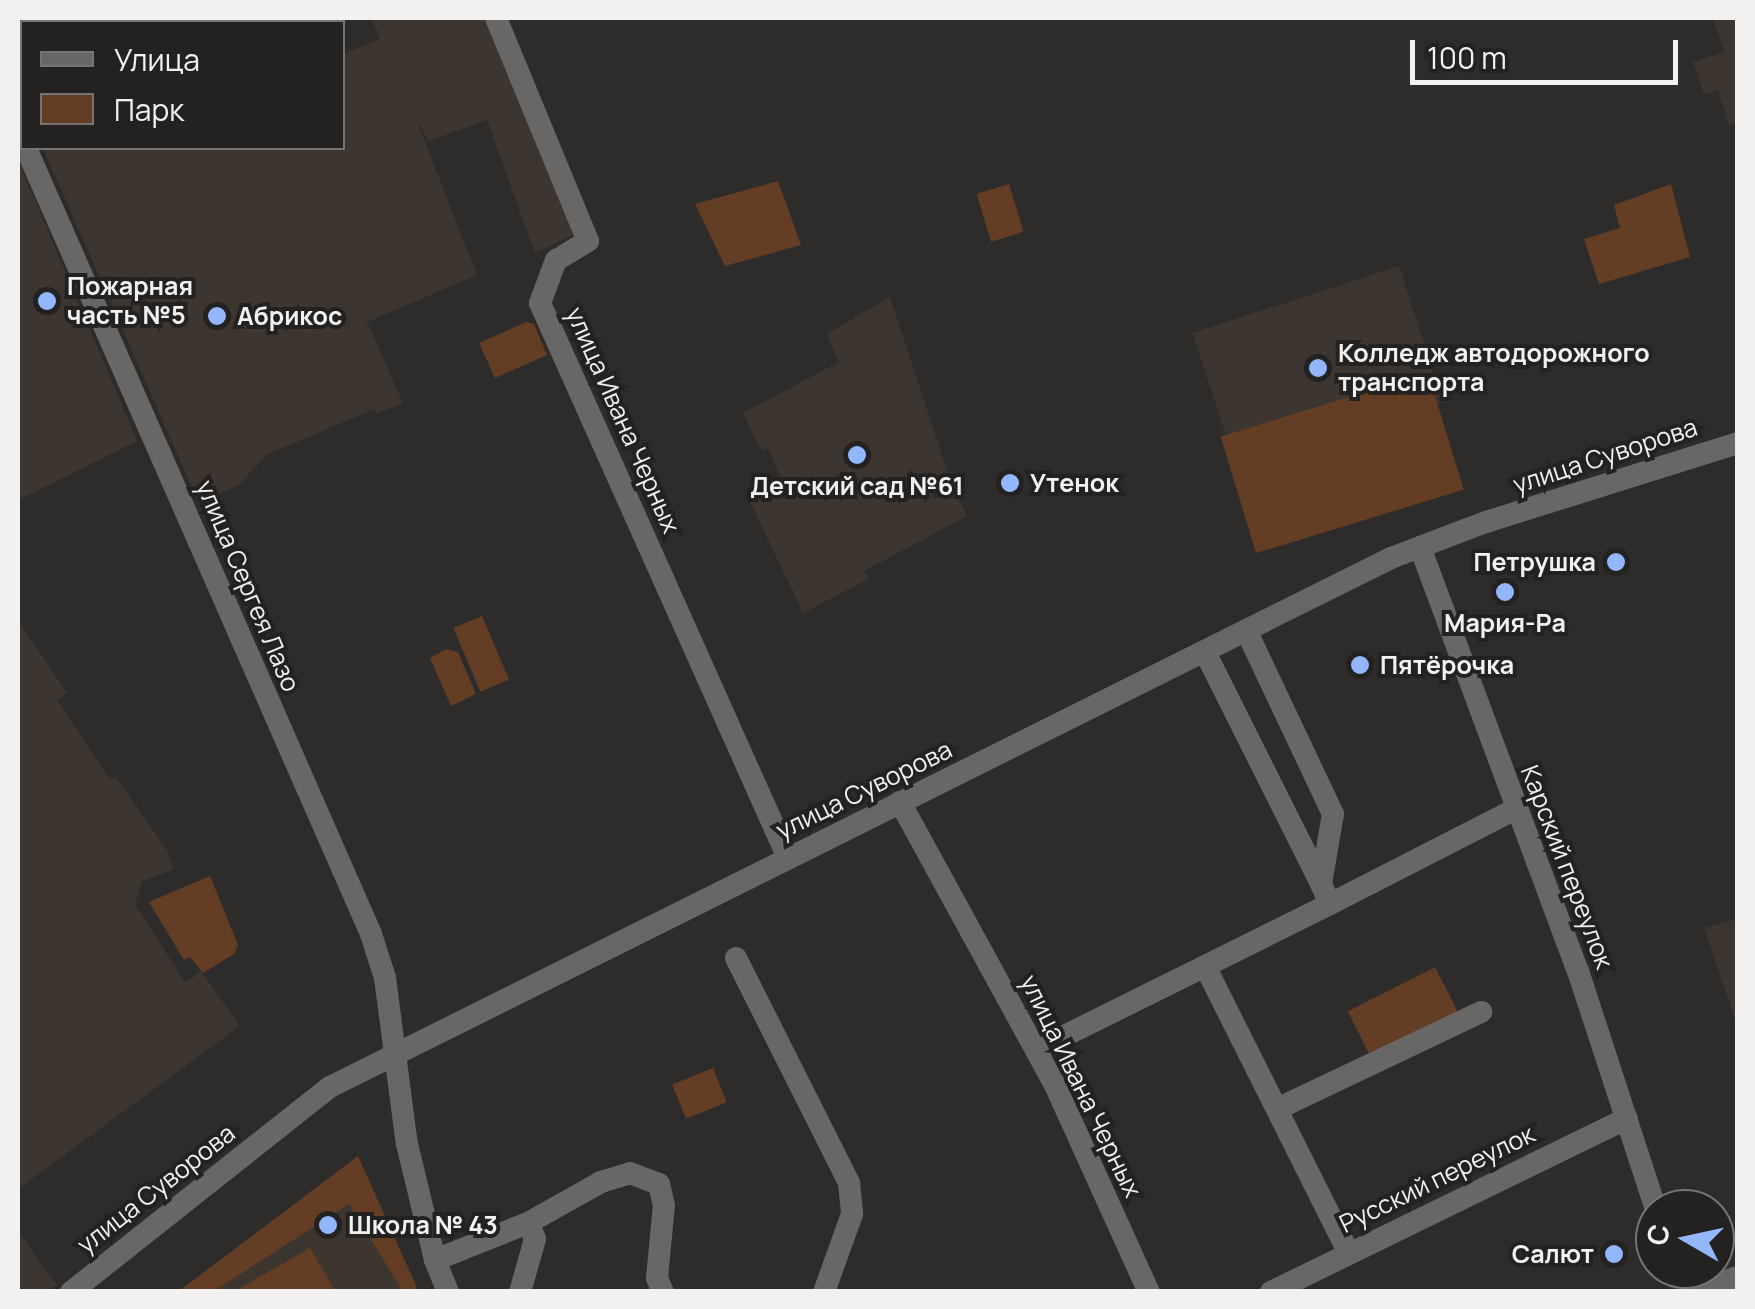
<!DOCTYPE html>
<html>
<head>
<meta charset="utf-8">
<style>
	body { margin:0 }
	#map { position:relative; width:1755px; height:1309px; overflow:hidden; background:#2e2c2a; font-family:Manrope,sans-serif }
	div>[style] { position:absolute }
	.built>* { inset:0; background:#3d3530; transform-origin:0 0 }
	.green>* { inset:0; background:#633e24; transform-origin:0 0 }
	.minor>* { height:22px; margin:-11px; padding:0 11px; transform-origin:11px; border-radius:11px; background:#686766 }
	.dots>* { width:28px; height:28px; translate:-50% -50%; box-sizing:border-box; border:5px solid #242221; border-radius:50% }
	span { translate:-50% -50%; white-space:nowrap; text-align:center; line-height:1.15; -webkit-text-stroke:8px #242221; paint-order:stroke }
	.poi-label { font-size:25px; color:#f3f1f0; font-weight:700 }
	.left { translate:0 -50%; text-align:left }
	.right { translate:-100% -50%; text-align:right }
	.street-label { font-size:25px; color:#f3f1f0 }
	.frame { position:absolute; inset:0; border:20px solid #f3f1f0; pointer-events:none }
	.legend { position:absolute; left:20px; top:20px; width:325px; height:130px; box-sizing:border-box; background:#242221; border:2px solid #777574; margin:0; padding:12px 18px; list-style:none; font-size:30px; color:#f3f1f0 }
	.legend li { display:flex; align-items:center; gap:20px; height:50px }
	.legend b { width:50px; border:2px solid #777574 }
	.north { position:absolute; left:1635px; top:1189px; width:100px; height:100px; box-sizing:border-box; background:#242221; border:2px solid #777574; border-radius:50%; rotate:279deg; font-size:28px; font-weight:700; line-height:40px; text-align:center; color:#f3f1f0 }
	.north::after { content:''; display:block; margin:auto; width:35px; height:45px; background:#93b7fd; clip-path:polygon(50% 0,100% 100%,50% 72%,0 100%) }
	.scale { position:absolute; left:1410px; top:40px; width:268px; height:45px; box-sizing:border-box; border:5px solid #f3f1f0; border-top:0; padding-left:12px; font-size:30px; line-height:35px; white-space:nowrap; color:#f3f1f0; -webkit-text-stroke:8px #242221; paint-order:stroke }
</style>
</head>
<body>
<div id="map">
	<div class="built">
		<div style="clip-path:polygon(371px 18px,505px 18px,588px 228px,535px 253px,487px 120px,429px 141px,416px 119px,477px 275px,367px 322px,403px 403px,377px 414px,374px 409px,266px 455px,239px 485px,199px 503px,43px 148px,342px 148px,343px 54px,380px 39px)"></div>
		<div style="clip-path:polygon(1713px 18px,1737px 18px,1737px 123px,1729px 125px,1718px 90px,1704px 94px,1693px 62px,1724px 52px)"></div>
		<div style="clip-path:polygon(18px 160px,137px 441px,18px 500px)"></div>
		<div style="left:1399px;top:266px;width:143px;height:217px;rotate:72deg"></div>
		<div style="clip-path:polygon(890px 297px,949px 477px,928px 487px,934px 499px,954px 490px,967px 516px,864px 571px,868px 579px,803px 613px,749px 499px,751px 493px,781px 478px,768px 448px,761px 450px,743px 413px,839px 362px,827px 334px)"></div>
		<div style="clip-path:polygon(18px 620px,67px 693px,57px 700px,110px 780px,116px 777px,167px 850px,174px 869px,142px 881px,135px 905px,185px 982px,201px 971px,240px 1026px,18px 1189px)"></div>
		<div style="clip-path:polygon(1737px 919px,1738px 919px,1737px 1025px,1704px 928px)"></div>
		<div style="clip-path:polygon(358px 1156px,418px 1291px,179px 1292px)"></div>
		<div style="clip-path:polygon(18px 1231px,57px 1285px,49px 1291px,18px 1291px)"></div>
	</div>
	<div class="green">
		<div style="clip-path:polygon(778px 181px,801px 245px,725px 266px,695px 204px)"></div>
		<div style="left:1009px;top:184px;width:50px;height:34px;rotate:73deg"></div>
		<div style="clip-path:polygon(1671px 184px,1690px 257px,1599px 284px,1584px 239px,1620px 228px,1614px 205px)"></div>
		<div style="clip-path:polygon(526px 322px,534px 324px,547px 355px,495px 378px,479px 343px)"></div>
		<div style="left:1428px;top:373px;width:122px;height:217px;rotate:73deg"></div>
		<div style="left:482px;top:616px;width:69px;height:31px;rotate:67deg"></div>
		<div style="clip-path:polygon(446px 649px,458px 652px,476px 694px,451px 706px,430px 658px)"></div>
		<div style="clip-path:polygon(210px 876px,238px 945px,234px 954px,203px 973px,190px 957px,184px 960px,149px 902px)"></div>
		<div style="left:1435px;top:967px;width:51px;height:98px;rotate:63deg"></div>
		<div style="left:713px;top:1068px;width:37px;height:44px;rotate:68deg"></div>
		<div style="clip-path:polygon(358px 1156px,418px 1290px,402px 1290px,349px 1204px,214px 1291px,179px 1291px)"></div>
		<div style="clip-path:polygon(310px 1248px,335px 1291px,235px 1291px)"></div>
	</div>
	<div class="minor">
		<div style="left:496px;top:18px;width:241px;rotate:67.6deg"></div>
		<div style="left:588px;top:241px;width:37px;rotate:149deg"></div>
		<div style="left:556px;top:260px;width:46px;rotate:110.4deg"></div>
		<div style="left:540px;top:303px;width:608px;rotate:65.92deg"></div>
		<div style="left:26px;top:148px;width:858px;rotate:66.3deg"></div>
		<div style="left:371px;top:934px;width:46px;rotate:72.3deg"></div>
		<div style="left:385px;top:978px;width:167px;rotate:82.5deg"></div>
		<div style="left:407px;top:1144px;width:119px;rotate:76.4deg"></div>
		<div style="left:435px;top:1260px;width:35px;rotate:68deg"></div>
		<div style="left:1420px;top:547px;width:452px;rotate:69.6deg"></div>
		<div style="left:1578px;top:971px;width:250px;rotate:71.9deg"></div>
		<div style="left:1205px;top:652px;width:259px;rotate:63.4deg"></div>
		<div style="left:900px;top:802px;width:320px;rotate:61.3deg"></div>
		<div style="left:1054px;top:1083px;width:230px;rotate:65.6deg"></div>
		<div style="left:1330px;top:904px;width:209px;rotate:-27.1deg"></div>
		<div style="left:736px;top:958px;width:252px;rotate:63.3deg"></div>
		<div style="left:849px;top:1183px;width:31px;rotate:84deg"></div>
		<div style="left:852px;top:1214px;width:83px;rotate:109.7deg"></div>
		<div style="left:1205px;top:966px;width:320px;rotate:63.4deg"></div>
		<div style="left:1036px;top:1050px;width:328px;rotate:-26.4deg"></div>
		<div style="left:1330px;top:904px;width:22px;rotate:-114deg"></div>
		<div style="left:1321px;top:884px;width:71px;rotate:-80.3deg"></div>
		<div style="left:1333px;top:814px;width:201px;rotate:-115.3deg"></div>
		<div style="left:1279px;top:1108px;width:224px;rotate:-25.4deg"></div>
		<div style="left:528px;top:1223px;width:84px;rotate:-29.3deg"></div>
		<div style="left:601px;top:1182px;width:30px;rotate:-17deg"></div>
		<div style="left:630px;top:1173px;width:31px;rotate:21deg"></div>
		<div style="left:659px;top:1184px;width:22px;rotate:77deg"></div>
		<div style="left:664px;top:1205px;width:73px;rotate:95.5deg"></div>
		<div style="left:657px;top:1278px;width:15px;rotate:67deg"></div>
		<div style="left:435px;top:1260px;width:100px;rotate:-21.7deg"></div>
		<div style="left:528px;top:1223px;width:17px;rotate:66deg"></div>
		<div style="left:535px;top:1239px;width:55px;rotate:105.8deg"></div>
		<div style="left:71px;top:1292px;width:330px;rotate:-38.4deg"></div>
		<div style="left:330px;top:1087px;width:1186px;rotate:-26.5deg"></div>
		<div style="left:1391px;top:558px;width:102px;rotate:-20.8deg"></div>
		<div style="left:1486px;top:522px;width:264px;rotate:-17.4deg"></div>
		<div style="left:1271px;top:1292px;width:396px;rotate:-26deg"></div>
		<div style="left:1691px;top:1292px;width:49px;rotate:-17.7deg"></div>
	</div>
	<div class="dots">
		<div style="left:47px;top:301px;background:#93b7fd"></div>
		<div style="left:217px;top:316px;background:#93b7fd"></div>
		<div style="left:1318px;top:368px;background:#93b7fd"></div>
		<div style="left:857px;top:455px;background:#93b7fd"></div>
		<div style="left:1010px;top:483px;background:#93b7fd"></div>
		<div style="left:1616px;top:562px;background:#93b7fd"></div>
		<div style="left:1505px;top:592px;background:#93b7fd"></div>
		<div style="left:1360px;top:665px;background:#93b7fd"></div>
		<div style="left:328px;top:1225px;background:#93b7fd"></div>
		<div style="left:1614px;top:1254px;background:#93b7fd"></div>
	</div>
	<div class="poi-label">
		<span class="left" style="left:67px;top:301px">Пожарная<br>часть №5</span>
		<span class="left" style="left:237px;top:316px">Абрикос</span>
		<span class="left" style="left:1338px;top:368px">Колледж автодорожного<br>транспорта</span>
		<span class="left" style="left:1030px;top:483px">Утенок</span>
		<span style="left:857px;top:486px">Детский сад №61</span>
		<span class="right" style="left:1596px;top:562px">Петрушка</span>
		<span style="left:1505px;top:623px">Мария-Ра</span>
		<span class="left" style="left:1380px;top:665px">Пятёрочка</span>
		<span class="left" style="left:348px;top:1225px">Школа № 43</span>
		<span class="right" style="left:1594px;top:1254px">Салют</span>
	</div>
	<div class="street-label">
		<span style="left:623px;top:420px;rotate:66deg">улица Ивана Черных</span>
		<span style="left:1605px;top:456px;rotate:-18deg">улица Суворова</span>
		<span style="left:248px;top:586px;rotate:67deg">улица Сергея Лазо</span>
		<span style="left:864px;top:790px;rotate:-26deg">улица Суворова</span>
		<span style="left:1567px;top:867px;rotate:69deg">Карский переулок</span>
		<span style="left:1081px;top:1086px;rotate:64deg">улица Ивана Черных</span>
		<span style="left:1437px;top:1179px;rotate:-26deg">Русский переулок</span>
		<span style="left:156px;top:1189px;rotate:-38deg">улица Суворова</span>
	</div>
	<div class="frame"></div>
	<ul class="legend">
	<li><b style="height:12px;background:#686766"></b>Улица</li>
	<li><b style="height:28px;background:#633e24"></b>Парк</li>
	</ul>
	<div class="north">С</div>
	<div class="scale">100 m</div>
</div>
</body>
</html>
